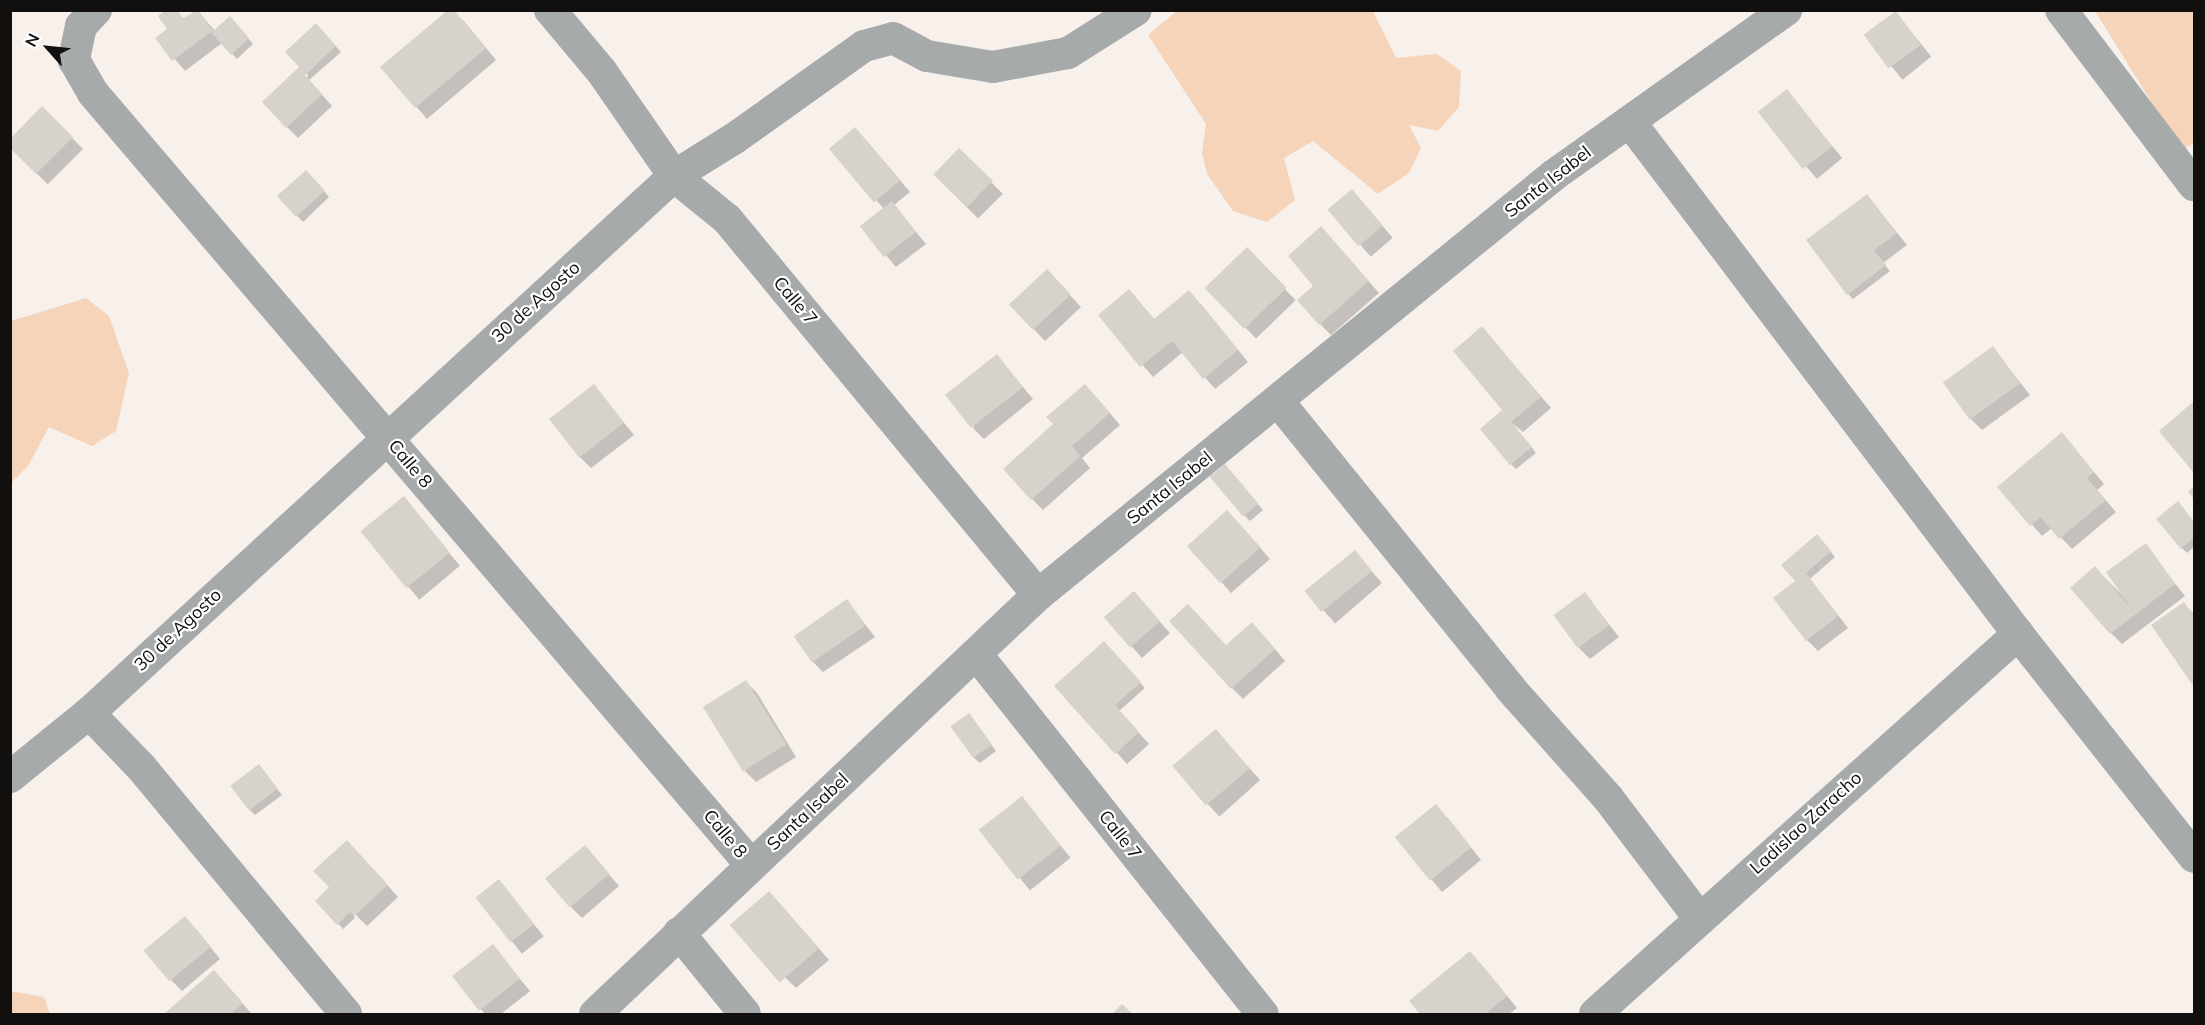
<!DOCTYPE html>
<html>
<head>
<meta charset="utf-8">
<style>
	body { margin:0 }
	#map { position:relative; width:2205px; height:1025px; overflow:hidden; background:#f7f0eb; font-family:Mulish,sans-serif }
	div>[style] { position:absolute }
	.green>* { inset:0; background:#f5d4ba }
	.shadow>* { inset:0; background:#0003; transform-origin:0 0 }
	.building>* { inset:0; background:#d8d2cd; transform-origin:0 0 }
	.minor>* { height:32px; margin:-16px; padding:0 16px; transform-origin:16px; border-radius:16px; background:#a6aaaa }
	span { translate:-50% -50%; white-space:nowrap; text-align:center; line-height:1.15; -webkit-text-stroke:4.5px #fff; paint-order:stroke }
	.street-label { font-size:18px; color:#12100e }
	.frame { position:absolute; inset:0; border:12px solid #12100e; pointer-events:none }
	.north { position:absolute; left:18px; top:18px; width:60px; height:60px; -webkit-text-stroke:4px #fff; paint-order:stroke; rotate:297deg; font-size:16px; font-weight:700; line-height:24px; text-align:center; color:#12100e }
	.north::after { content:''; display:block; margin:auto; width:21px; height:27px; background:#12100e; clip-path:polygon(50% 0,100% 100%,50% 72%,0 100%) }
</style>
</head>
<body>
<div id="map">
	<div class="green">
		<div style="clip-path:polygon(1178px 10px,1373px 11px,1396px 58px,1437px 54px,1461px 71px,1459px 107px,1438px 131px,1409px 125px,1421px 148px,1409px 173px,1378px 194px,1313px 141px,1284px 158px,1295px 200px,1267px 222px,1233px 211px,1207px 174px,1202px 153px,1206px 124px,1148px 35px)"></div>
		<div style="clip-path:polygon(2095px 11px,2194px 11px,2194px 143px,2181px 150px)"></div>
		<div style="clip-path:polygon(86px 298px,109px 316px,129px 373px,116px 431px,92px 446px,49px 427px,28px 466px,11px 483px,11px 321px)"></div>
		<div style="clip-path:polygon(10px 991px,44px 997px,50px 1014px,11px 1014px)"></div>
	</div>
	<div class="shadow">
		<div style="clip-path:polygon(197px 10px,215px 31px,235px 23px,253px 44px,237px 59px,222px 43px,185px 71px,157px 38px)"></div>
		<div style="left:1896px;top:13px;width:56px;height:37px;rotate:51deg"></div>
		<div style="clip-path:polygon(463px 20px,496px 60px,427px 119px,383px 68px)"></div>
		<div style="clip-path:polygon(322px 31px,341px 52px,309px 80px,332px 106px,298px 138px,287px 127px,308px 75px,287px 52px)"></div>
		<div style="left:1787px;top:92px;width:86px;height:33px;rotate:50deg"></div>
		<div style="left:42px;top:108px;width:58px;height:50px;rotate:45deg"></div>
		<div style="clip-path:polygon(866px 140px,910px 192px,894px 205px,926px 244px,896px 267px,862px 227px,884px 209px,831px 149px)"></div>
		<div style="left:959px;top:150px;width:62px;height:35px;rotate:45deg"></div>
		<div style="clip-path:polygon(312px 177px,329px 197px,303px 222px,279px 196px)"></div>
		<div style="left:1352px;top:191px;width:62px;height:29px;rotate:49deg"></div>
		<div style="clip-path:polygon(1867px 196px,1907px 245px,1883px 263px,1890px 271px,1853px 299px,1848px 294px)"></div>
		<div style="clip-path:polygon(1332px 240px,1379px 293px,1331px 335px,1320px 324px,1315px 286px)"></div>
		<div style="left:1247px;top:250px;width:70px;height:55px;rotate:46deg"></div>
		<div style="clip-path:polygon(1058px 282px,1081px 307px,1045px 341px,1011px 305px)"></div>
		<div style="clip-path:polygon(1129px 291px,1155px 320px,1200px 303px,1248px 362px,1215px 389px,1183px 352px,1153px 377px,1100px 315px)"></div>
		<div style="clip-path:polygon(1482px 328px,1551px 408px,1523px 432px,1512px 423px,1536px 453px,1516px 469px,1511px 464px,1504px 410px)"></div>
		<div style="clip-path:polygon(1993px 348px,2030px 395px,1982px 430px,1971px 419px)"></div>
		<div style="clip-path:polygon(997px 356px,1033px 399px,984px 439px,973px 428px)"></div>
		<div style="clip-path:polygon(594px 386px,634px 435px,591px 468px,580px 457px)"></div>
		<div style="clip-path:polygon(1096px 397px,1120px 425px,1082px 458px,1090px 468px,1043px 510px,1032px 499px)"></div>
		<div style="clip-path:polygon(2194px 403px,2194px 471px,2161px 431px)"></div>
		<div style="clip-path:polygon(2062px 434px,2104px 484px,2097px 490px,2116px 512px,2072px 549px,2052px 528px,2042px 536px,1999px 487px)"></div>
		<div style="clip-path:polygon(1230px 471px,1263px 510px,1250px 521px,1245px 516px)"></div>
		<div style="left:404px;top:499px;width:87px;height:53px;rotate:50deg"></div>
		<div style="clip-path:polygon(2183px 509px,2194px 523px,2194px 547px,2187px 553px,2182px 548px)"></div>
		<div style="clip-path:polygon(1238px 523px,1270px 559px,1231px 593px,1189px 545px)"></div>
		<div style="clip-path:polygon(1822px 541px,1835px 557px,1810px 579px,1848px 628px,1818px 651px,1807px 640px,1797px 582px)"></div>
		<div style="clip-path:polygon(2145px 545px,2185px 596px,2122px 644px,2111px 633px,2106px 579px,2126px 599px)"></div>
		<div style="left:1355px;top:552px;width:41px;height:62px;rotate:49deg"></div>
		<div style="clip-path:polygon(1585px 594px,1619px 637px,1590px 659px,1579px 648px)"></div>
		<div style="clip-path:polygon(847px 601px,875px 637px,823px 672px,812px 661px)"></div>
		<div style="clip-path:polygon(2184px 604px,2194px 614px,2194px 685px,2153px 626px)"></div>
		<div style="clip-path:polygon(1145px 605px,1170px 633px,1142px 658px,1106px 618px)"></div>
		<div style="clip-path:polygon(1263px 635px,1285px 661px,1243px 699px,1232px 688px,1226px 647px)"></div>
		<div style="clip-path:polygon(1134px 676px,1145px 688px,1119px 711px,1149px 744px,1127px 764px,1057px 686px)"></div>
		<div style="clip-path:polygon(746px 682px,757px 693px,796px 757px,756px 782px,745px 771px)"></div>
		<div style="clip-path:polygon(969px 715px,996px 751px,980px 763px,974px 758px)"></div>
		<div style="left:1216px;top:731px;width:66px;height:55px;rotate:48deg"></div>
		<div style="clip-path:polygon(264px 772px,282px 795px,255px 815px,250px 810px)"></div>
		<div style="left:1022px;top:798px;width:77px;height:52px;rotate:51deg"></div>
		<div style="clip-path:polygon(1447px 817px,1481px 860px,1442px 892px,1397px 838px)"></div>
		<div style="clip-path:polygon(585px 847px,619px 886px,582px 918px,571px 907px)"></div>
		<div style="clip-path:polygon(374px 870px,398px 897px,367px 926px,351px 910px,355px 918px,343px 929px,317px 901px,328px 890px)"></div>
		<div style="left:499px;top:881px;width:71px;height:28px;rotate:51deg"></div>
		<div style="clip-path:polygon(780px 904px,829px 960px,796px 988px,732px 925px)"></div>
		<div style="clip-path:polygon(196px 929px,220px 959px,182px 991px,171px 980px)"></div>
		<div style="clip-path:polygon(492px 946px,530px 991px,501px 1014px,485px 1014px,455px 977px)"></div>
		<div style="clip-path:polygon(1481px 964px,1517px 1008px,1509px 1014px,1422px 1014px,1411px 1001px)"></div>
		<div style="clip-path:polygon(214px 972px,252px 1014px,166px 1014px)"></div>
	</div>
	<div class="building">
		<div style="clip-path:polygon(166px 10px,177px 10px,183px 18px,198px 10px,213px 31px,230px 16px,249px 38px,231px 55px,211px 32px,172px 61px,155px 38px,167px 29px,158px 16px)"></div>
		<div style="clip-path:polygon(448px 10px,454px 10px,486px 48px,415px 108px,380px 67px)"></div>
		<div style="left:1896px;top:11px;width:42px;height:40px;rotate:54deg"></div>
		<div style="clip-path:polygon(316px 23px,336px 46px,305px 75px,322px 94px,286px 128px,262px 102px,299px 67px,285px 52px)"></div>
		<div style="left:1787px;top:89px;width:73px;height:37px;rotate:52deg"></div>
		<div style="clip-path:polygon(42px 106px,73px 137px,36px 174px,10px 148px,10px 139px)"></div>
		<div style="left:855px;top:127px;width:70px;height:34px;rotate:50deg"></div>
		<div style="left:959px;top:148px;width:47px;height:37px;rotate:44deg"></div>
		<div style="left:306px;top:170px;width:28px;height:39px;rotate:48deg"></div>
		<div style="left:1352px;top:189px;width:48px;height:32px;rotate:50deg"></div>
		<div style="clip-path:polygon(1867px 194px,1897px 233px,1874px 250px,1886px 265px,1847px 295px,1806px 240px)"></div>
		<div style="left:892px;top:201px;width:39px;height:41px;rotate:52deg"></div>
		<div style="clip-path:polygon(1321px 226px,1369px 281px,1319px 325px,1297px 300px,1313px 286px,1288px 256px)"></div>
		<div style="left:1247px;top:247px;width:57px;height:59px;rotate:46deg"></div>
		<div style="left:1047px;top:269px;width:35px;height:52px;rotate:47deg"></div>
		<div style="clip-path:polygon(1129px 289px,1154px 319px,1189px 290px,1238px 350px,1203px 379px,1172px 341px,1140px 367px,1098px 315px)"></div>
		<div style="clip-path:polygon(1482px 326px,1541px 397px,1511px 422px,1532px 447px,1510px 465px,1480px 429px,1502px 410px,1453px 351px)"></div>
		<div style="left:1993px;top:346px;width:46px;height:62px;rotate:54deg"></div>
		<div style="left:997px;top:354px;width:42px;height:66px;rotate:52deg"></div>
		<div style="left:594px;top:384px;width:49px;height:57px;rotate:52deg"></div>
		<div style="clip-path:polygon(1085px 384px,1110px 413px,1072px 446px,1080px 456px,1031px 500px,1003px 469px,1053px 424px,1046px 417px)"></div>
		<div style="clip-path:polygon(2194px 401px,2194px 473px,2159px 431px)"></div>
		<div style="clip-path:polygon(2062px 432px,2094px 472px,2087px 478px,2106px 500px,2059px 539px,2041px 517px,2030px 526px,1997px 487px)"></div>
		<div style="left:1225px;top:464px;width:52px;height:20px;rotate:50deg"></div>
		<div style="clip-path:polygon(2194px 486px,2194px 499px,2188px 492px)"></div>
		<div style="left:404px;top:496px;width:73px;height:56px;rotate:51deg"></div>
		<div style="clip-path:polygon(2178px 501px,2194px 522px,2194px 537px,2181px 549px,2156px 519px)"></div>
		<div style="left:1227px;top:510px;width:50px;height:54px;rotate:48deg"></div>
		<div style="clip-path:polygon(1817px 534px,1831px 551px,1806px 573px,1838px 616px,1806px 641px,1773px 598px,1795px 581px,1781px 565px)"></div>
		<div style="clip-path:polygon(2146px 543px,2175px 584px,2110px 634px,2070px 588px,2095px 566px,2132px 610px,2106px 572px)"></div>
		<div style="left:1355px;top:550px;width:27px;height:65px;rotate:51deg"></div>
		<div style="left:1134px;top:591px;width:40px;height:40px;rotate:49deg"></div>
		<div style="left:1585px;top:592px;width:41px;height:39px;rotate:54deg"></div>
		<div style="left:847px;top:599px;width:32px;height:65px;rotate:55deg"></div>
		<div style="clip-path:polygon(2184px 602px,2194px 616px,2194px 687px,2151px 625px)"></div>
		<div style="clip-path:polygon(1188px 604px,1226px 645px,1252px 622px,1275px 649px,1231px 689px,1169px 621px)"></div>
		<div style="clip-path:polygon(1104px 641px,1141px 682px,1115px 705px,1139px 732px,1115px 754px,1054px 686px)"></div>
		<div style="left:746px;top:680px;width:76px;height:51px;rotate:58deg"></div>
		<div style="left:969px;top:713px;width:39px;height:23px;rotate:54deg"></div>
		<div style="left:1216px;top:729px;width:52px;height:57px;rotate:50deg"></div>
		<div style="left:259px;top:764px;width:31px;height:36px;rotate:53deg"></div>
		<div style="left:1022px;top:796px;width:63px;height:55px;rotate:52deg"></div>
		<div style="left:1436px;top:804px;width:56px;height:53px;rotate:51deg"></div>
		<div style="clip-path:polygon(347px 840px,388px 885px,354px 916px,350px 912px,337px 925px,315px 901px,329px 887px,313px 871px)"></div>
		<div style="left:585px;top:845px;width:38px;height:52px;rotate:50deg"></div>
		<div style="left:499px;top:879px;width:57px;height:30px;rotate:52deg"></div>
		<div style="left:769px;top:891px;width:76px;height:52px;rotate:49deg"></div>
		<div style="left:185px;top:916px;width:40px;height:54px;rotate:50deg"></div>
		<div style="left:493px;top:944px;width:44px;height:52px;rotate:52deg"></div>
		<div style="clip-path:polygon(1470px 951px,1507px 996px,1485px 1014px,1420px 1014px,1409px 1001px)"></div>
		<div style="clip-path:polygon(214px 970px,243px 1003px,231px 1014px,164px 1014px)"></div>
		<div style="clip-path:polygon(1122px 1004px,1133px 1014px,1112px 1014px)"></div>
	</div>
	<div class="minor">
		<div style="left:96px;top:10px;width:22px;rotate:133deg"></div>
		<div style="left:81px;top:26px;width:35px;rotate:102deg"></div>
		<div style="left:74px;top:60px;width:38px;rotate:60deg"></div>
		<div style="left:93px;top:93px;width:1014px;rotate:49.56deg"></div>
		<div style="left:550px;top:10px;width:81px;rotate:50deg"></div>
		<div style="left:602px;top:72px;width:126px;rotate:55.3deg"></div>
		<div style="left:674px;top:176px;width:68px;rotate:39.1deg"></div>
		<div style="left:727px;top:219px;width:488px;rotate:50.4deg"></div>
		<div style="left:2061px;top:10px;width:220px;rotate:52.8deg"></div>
		<div style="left:1630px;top:122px;width:642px;rotate:52.84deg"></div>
		<div style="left:2018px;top:634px;width:284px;rotate:51.7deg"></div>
		<div style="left:1278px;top:401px;width:369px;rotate:51deg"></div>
		<div style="left:1510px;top:688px;width:147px;rotate:48.3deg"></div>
		<div style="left:1608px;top:798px;width:152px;rotate:52.8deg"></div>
		<div style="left:977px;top:655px;width:459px;rotate:51.5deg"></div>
		<div style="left:89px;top:713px;width:75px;rotate:46.1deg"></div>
		<div style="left:141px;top:767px;width:321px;rotate:50.3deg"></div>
		<div style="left:10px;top:777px;width:102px;rotate:-39deg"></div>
		<div style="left:89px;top:713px;width:794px;rotate:-42.55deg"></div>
		<div style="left:674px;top:176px;width:72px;rotate:-31.9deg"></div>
		<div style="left:735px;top:138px;width:158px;rotate:-35.5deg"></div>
		<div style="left:864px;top:46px;width:30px;rotate:-15deg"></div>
		<div style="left:893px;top:38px;width:38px;rotate:28deg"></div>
		<div style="left:927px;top:56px;width:67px;rotate:9.5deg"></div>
		<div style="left:993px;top:67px;width:76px;rotate:-10.6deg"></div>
		<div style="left:1068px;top:53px;width:80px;rotate:-32.3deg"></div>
		<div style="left:679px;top:933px;width:104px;rotate:50.8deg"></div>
		<div style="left:595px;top:1014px;width:610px;rotate:-43.41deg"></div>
		<div style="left:1038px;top:595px;width:665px;rotate:-39.14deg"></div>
		<div style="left:1554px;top:175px;width:285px;rotate:-35.4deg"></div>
		<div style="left:1595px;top:1014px;width:569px;rotate:-41.93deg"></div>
	</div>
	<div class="street-label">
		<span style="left:1548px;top:182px;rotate:-38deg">Santa Isabel</span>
		<span style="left:795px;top:301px;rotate:50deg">Calle 7</span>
		<span style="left:536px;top:302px;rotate:-42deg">30 de Agosto</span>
		<span style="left:410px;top:464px;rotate:50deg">Calle 8</span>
		<span style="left:1170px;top:488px;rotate:-39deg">Santa Isabel</span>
		<span style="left:178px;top:630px;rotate:-43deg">30 de Agosto</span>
		<span style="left:808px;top:812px;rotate:-43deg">Santa Isabel</span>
		<span style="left:1806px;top:823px;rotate:-42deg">Ladislao Zaracho</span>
		<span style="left:725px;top:834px;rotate:50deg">Calle 8</span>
		<span style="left:1120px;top:835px;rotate:52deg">Calle 7</span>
	</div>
	<div class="frame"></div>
	<div class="north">N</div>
</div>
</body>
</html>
